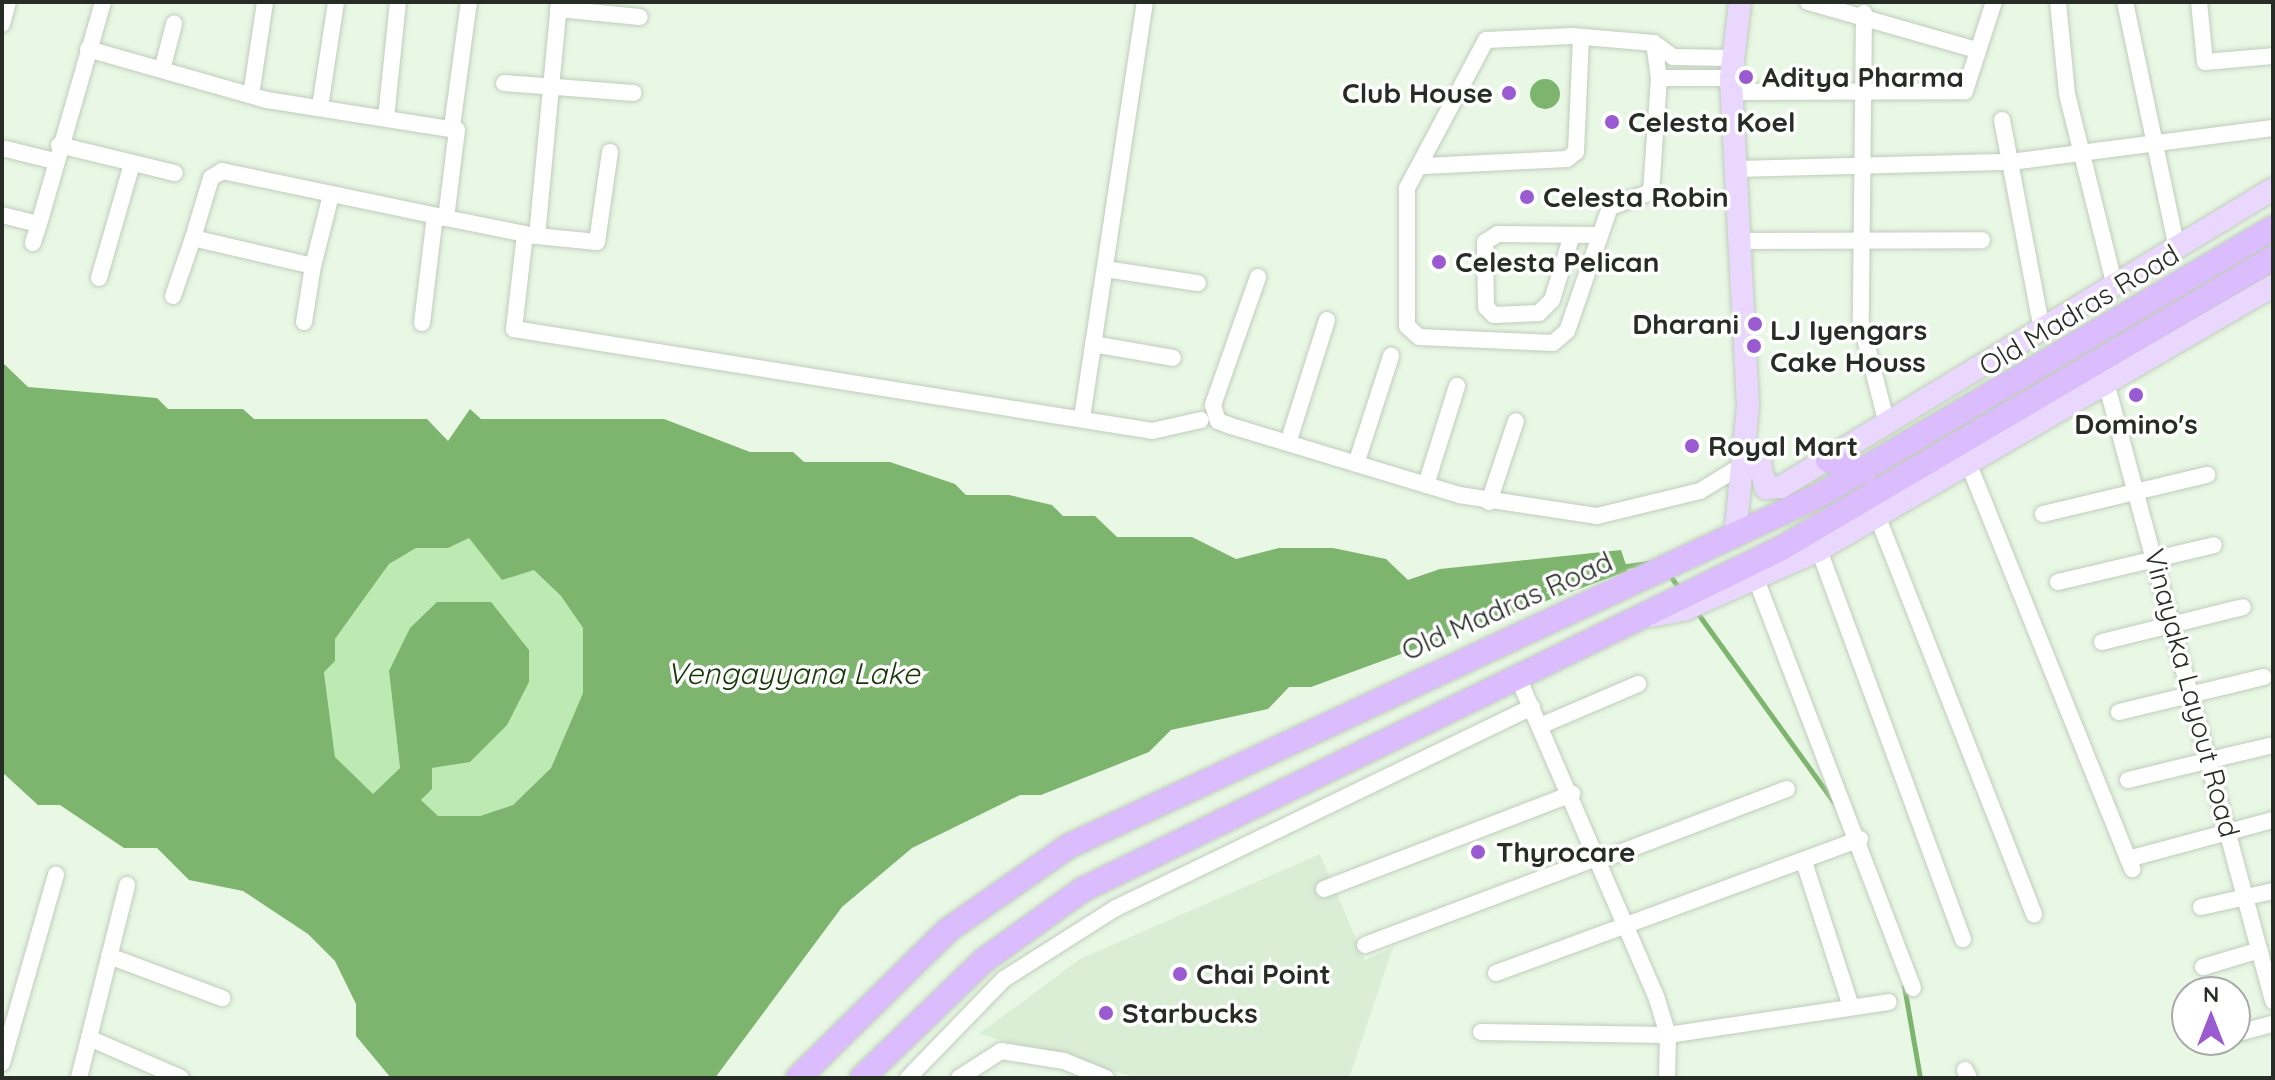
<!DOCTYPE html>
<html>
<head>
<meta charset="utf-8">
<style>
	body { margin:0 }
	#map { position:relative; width:2275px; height:1080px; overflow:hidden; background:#e9f7e5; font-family:Quicksand,sans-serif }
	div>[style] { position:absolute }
	.built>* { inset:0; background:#daedd5 }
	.green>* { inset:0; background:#bde9b2 }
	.water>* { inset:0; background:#7db56e }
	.round { border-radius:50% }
	.stream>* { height:5px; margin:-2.5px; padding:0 2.5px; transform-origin:2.5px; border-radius:2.5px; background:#7db56e }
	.roads { filter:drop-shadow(0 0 2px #bfcdbb) drop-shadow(0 0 2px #bfcdbb) }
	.minor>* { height:16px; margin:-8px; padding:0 8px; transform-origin:8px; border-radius:8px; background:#fff }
	.major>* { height:22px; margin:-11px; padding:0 11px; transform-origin:11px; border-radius:11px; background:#e9d7fd }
	.highway>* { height:24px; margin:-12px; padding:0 12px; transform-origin:12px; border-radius:12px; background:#dbbcfc }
	.dots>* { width:22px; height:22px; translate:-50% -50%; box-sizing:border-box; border:4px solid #fff; border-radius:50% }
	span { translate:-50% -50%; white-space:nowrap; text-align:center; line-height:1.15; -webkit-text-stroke:7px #fff; paint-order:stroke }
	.poi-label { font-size:28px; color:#272c26; font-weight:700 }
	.left { translate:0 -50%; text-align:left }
	.right { translate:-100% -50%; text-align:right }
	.street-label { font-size:28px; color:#272c26 }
	.water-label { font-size:30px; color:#133806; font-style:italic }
	.frame { position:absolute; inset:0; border:4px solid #272c26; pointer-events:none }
	.north { position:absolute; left:2171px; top:976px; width:80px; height:80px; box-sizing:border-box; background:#fff; border:2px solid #a9aba8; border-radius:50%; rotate:0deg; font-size:22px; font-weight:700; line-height:32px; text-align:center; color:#272c26 }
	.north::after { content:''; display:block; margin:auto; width:28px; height:36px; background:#9a5ad1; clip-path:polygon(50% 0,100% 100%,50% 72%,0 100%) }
</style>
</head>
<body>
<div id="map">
	<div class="built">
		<div style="clip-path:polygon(1320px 854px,1365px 960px,1393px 947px,1349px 1078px,1138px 1078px,979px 1034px,1080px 959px)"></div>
	</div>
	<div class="green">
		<div style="clip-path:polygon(470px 537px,502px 580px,534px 569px,561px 596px,583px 628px,583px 693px,551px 768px,513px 805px,480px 816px,437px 816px,421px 800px,432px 789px,432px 768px,389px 671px,400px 768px,373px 795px,335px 757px,324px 671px,335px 661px,335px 639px,389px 564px,416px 548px,448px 548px)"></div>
	</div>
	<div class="water">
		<div class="round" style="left:1530px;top:79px;width:30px;height:30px"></div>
		<div style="clip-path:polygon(evenodd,2px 362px,28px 387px,157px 398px,168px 409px,243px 409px,254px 419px,427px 419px,448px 441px,470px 409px,481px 419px,664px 419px,750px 452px,793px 452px,804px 462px,890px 462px,955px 484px,966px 495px,1009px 495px,1052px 505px,1063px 516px,1095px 516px,1117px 537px,1192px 537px,1236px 559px,1279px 548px,1333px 548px,1386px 559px,1408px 580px,1440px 569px,1621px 550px,1628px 571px,1311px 687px,1289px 687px,1268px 709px,1171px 730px,1149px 752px,1041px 795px,1020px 795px,912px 848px,842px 907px,715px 1078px,391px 1078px,356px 1036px,356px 1004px,335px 961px,308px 934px,243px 891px,189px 880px,157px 848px,124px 848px,60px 805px,38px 805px,2px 772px,2px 362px,469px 538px,502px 580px,534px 570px,561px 596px,583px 628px,583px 693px,551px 768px,513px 805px,480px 816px,438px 816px,421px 800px,432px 789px,432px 768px,470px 762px,507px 725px,529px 682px,529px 650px,491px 602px,437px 602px,410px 628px,389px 671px,400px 768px,373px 794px,335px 757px,324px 672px,335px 661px,335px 639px,389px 564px,416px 548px,448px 548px,469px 538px)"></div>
	</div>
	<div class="stream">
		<div style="left:1620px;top:567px;width:30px;rotate:-8deg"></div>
		<div style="left:1668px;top:573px;width:22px;rotate:54deg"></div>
		<div style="left:1696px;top:611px;width:238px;rotate:54.2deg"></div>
		<div style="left:1904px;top:986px;width:93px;rotate:80.1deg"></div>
	</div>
	<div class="roads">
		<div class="minor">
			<div style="left:1808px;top:2px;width:176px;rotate:15.9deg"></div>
			<div style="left:2058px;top:2px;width:92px;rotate:84.4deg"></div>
			<div style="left:2067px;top:94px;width:195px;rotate:76deg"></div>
			<div style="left:2125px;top:2px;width:248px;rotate:78.1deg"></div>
			<div style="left:2199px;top:2px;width:60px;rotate:84.3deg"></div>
			<div style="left:2205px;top:62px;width:68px;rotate:-5deg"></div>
			<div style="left:558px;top:9px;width:82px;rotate:5.6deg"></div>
			<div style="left:1864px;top:13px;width:310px;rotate:90.6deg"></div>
			<div style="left:1861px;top:323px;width:104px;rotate:75.6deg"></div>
			<div style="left:2px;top:24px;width:23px;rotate:-75deg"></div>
			<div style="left:1654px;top:43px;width:35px;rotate:82deg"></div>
			<div style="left:88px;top:49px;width:186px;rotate:15.9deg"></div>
			<div style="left:267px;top:100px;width:192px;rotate:9deg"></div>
			<div style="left:457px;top:130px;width:89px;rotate:97.1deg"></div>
			<div style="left:446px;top:218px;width:81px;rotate:11.4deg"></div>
			<div style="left:525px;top:234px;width:96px;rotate:96.6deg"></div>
			<div style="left:514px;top:329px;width:646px;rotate:9.08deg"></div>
			<div style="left:1152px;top:431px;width:50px;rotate:-12.7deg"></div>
			<div style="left:162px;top:70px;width:48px;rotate:-75.4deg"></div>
			<div style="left:1731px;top:78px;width:72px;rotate:180deg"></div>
			<div style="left:1659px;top:78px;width:114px;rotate:94deg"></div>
			<div style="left:1651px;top:192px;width:44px;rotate:159.9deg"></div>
			<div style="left:1610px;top:207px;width:131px;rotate:109.1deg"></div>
			<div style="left:1567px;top:331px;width:18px;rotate:139deg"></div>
			<div style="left:1553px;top:343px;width:134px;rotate:-177.4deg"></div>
			<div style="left:1419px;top:337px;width:16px;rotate:-137deg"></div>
			<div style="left:1407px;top:326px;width:138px;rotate:-90deg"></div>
			<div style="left:1407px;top:188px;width:168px;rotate:-61.9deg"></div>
			<div style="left:1486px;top:40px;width:86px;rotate:-2.7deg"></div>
			<div style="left:1572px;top:36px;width:82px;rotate:4.9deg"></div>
			<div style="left:1654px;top:43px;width:24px;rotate:36deg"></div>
			<div style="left:1673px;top:57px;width:59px;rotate:1deg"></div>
			<div style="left:504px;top:83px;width:130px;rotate:4.4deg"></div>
			<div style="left:1732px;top:92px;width:233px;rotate:-0.2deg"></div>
			<div style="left:1965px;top:91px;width:94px;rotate:-72deg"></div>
			<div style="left:251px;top:95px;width:94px;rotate:-81.4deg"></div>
			<div style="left:320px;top:107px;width:106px;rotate:-81.3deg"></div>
			<div style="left:386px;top:118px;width:117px;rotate:-84.1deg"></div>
			<div style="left:2002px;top:120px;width:209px;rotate:79.2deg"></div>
			<div style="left:452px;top:127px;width:126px;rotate:-82.3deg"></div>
			<div style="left:59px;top:145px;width:119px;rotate:13.6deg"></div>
			<div style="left:6px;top:149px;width:49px;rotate:14deg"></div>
			<div style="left:1424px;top:166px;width:143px;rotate:-2.8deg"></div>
			<div style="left:1567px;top:159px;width:11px;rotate:-38deg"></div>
			<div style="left:1576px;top:152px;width:115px;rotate:-87.5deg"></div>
			<div style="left:1736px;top:169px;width:275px;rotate:-1.5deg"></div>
			<div style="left:2011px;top:162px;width:264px;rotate:-7.4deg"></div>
			<div style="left:331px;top:195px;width:73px;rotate:104.2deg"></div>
			<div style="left:313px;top:266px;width:123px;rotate:-166.9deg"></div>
			<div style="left:193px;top:238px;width:63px;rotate:-73.3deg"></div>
			<div style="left:211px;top:178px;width:13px;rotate:-32deg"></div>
			<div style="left:222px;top:171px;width:229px;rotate:11.8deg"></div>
			<div style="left:2px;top:215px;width:38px;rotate:14deg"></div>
			<div style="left:39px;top:224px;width:20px;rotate:108deg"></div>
			<div style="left:39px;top:224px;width:231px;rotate:-73.9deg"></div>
			<div style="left:527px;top:235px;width:70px;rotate:5.7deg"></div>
			<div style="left:597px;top:242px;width:91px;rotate:-81.8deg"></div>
			<div style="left:1572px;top:235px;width:68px;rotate:107.1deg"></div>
			<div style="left:1552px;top:300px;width:18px;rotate:135deg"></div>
			<div style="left:1539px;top:313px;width:45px;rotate:177.5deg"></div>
			<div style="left:1494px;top:315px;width:11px;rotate:-135deg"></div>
			<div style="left:1486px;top:307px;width:65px;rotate:-90.9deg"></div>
			<div style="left:1485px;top:242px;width:15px;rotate:-32deg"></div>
			<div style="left:1498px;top:234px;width:102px;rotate:0.6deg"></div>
			<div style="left:537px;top:236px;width:235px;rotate:-84.6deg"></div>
			<div style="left:1740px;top:241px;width:242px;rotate:-0.2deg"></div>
			<div style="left:1105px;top:269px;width:94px;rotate:8.6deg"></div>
			<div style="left:1258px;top:277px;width:136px;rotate:109.4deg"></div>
			<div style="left:1213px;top:405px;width:17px;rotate:73deg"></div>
			<div style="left:1218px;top:421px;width:14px;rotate:21deg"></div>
			<div style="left:1231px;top:426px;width:238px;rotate:16.8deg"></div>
			<div style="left:1459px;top:495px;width:140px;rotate:8.7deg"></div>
			<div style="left:1597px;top:516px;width:106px;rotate:-13.6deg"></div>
			<div style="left:1700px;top:491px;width:54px;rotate:-31.3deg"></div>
			<div style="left:99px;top:278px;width:119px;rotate:-73.9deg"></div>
			<div style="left:173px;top:296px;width:61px;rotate:-71deg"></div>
			<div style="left:304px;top:322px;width:57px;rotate:-80.9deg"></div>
			<div style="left:422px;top:323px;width:108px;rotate:-83.1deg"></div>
			<div style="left:1093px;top:344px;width:81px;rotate:9.9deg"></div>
			<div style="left:2107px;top:386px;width:637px;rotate:74.89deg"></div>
			<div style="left:1082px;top:418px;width:421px;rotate:-81.4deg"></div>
			<div style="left:1288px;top:443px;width:129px;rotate:-72.4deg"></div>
			<div style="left:1356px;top:464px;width:114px;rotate:-72deg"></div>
			<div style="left:1969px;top:465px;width:436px;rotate:68deg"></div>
			<div style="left:1426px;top:485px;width:104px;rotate:-72.6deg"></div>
			<div style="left:1489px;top:502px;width:85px;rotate:-71.6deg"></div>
			<div style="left:2043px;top:514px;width:169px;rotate:-13.4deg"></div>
			<div style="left:1878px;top:518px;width:426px;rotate:68.5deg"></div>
			<div style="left:1819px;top:550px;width:415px;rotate:69.7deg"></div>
			<div style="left:1756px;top:579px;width:438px;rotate:69deg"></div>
			<div style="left:2058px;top:582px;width:160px;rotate:-13.3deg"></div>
			<div style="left:2102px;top:642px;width:145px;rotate:-13.9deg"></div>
			<div style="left:1520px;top:682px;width:342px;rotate:66.6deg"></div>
			<div style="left:1656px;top:996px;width:41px;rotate:72.9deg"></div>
			<div style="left:1668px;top:1035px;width:43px;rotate:91.3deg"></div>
			<div style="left:2119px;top:712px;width:149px;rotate:-13.6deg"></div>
			<div style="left:1540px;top:726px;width:107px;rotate:-23.2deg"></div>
			<div style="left:2128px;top:780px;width:145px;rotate:-13.6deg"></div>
			<div style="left:2128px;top:859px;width:150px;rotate:-15.1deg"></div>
			<div style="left:1601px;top:860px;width:199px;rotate:-20.9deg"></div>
			<div style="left:1804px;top:862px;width:152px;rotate:72deg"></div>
			<div style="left:1324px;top:889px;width:266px;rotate:-21deg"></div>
			<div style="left:2201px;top:907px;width:74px;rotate:-12.5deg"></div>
			<div style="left:1365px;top:945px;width:250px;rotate:-20.6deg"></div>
			<div style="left:109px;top:956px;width:121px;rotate:20.4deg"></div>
			<div style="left:2203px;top:967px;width:59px;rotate:-16.6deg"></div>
			<div style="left:1496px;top:973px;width:388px;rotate:-20.2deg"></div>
			<div style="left:1481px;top:1032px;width:187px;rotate:0.9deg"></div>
			<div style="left:1668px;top:1035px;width:223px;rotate:-8.5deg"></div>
			<div style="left:2235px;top:1034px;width:39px;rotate:-15deg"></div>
			<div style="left:89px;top:1038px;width:100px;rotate:23.5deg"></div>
			<div style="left:2px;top:1063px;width:196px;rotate:-74deg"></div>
			<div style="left:1965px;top:1070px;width:9px;rotate:63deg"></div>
			<div style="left:79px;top:1078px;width:199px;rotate:-76deg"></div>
			<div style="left:908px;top:1078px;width:138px;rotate:-45.9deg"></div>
			<div style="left:1004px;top:979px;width:133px;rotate:-32.4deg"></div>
			<div style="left:1116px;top:908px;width:462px;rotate:-25.8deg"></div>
			<div style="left:959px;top:1078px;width:50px;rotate:-32.7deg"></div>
			<div style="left:1001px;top:1051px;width:64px;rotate:9deg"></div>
			<div style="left:1064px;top:1061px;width:45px;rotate:22deg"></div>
		</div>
		<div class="major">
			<div style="left:1747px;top:462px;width:13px;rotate:4deg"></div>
			<div style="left:1760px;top:463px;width:26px;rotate:77deg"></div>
			<div style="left:1766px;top:488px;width:15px;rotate:-4deg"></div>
			<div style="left:1781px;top:487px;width:575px;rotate:-31.2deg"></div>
			<div style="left:1735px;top:536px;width:132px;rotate:-84.3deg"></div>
			<div style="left:1748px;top:405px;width:327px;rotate:-93deg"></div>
			<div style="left:1731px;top:78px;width:77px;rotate:-83.2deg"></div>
			<div style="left:1651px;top:616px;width:36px;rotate:-11deg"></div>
			<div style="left:1686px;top:609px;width:145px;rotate:-23.9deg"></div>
			<div style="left:1819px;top:550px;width:525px;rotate:-30.18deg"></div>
		</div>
		<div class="highway">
			<div style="left:1828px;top:460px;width:38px;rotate:18deg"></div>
			<div style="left:798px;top:1078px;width:211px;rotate:-44.6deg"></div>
			<div style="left:948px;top:930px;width:147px;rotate:-34.8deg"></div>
			<div style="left:1069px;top:846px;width:829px;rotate:-25.05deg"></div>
			<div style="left:1820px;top:495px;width:526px;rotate:-30.52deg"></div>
			<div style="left:862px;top:1078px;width:168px;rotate:-44deg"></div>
			<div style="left:983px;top:961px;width:122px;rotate:-35.6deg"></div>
			<div style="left:1082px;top:890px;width:777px;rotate:-26.04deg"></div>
			<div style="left:1780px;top:549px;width:572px;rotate:-30.55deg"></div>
		</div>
	</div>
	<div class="dots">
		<div style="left:1746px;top:77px;background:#9a5ad1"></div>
		<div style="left:1509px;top:93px;background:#9a5ad1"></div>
		<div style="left:1612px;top:122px;background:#9a5ad1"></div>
		<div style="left:1527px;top:197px;background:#9a5ad1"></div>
		<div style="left:1439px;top:262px;background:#9a5ad1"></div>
		<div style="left:1755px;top:324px;background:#9a5ad1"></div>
		<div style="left:1754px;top:346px;background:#9a5ad1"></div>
		<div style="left:2136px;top:395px;background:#9a5ad1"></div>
		<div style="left:1692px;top:446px;background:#9a5ad1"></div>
		<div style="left:1478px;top:852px;background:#9a5ad1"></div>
		<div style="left:1180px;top:974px;background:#9a5ad1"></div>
		<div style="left:1106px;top:1013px;background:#9a5ad1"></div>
	</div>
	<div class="poi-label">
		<span class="left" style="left:1762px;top:77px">Aditya Pharma</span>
		<span class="right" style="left:1493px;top:93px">Club House</span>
		<span class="left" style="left:1628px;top:122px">Celesta Koel</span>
		<span class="left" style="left:1543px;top:197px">Celesta Robin</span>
		<span class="left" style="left:1455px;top:262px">Celesta Pelican</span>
		<span class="right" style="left:1739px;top:324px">Dharani</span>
		<span class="left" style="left:1770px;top:346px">LJ Iyengars<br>Cake Houss</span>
		<span style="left:2136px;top:424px">Domino's</span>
		<span class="left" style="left:1708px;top:446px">Royal Mart</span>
		<span class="left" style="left:1496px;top:852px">Thyrocare</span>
		<span class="left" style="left:1196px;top:974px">Chai Point</span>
		<span class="left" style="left:1122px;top:1013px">Starbucks</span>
	</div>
	<div class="street-label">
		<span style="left:2079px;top:310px;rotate:-31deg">Old Madras Road</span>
		<span style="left:1507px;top:606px;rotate:-24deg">Old Madras Road</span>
		<span style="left:2192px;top:693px;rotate:75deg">Vinayaka Layout Road</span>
	</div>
	<div class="water-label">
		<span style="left:793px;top:673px">Vengayyana Lake</span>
	</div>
	<div class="frame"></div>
	<div class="north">N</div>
</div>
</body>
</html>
